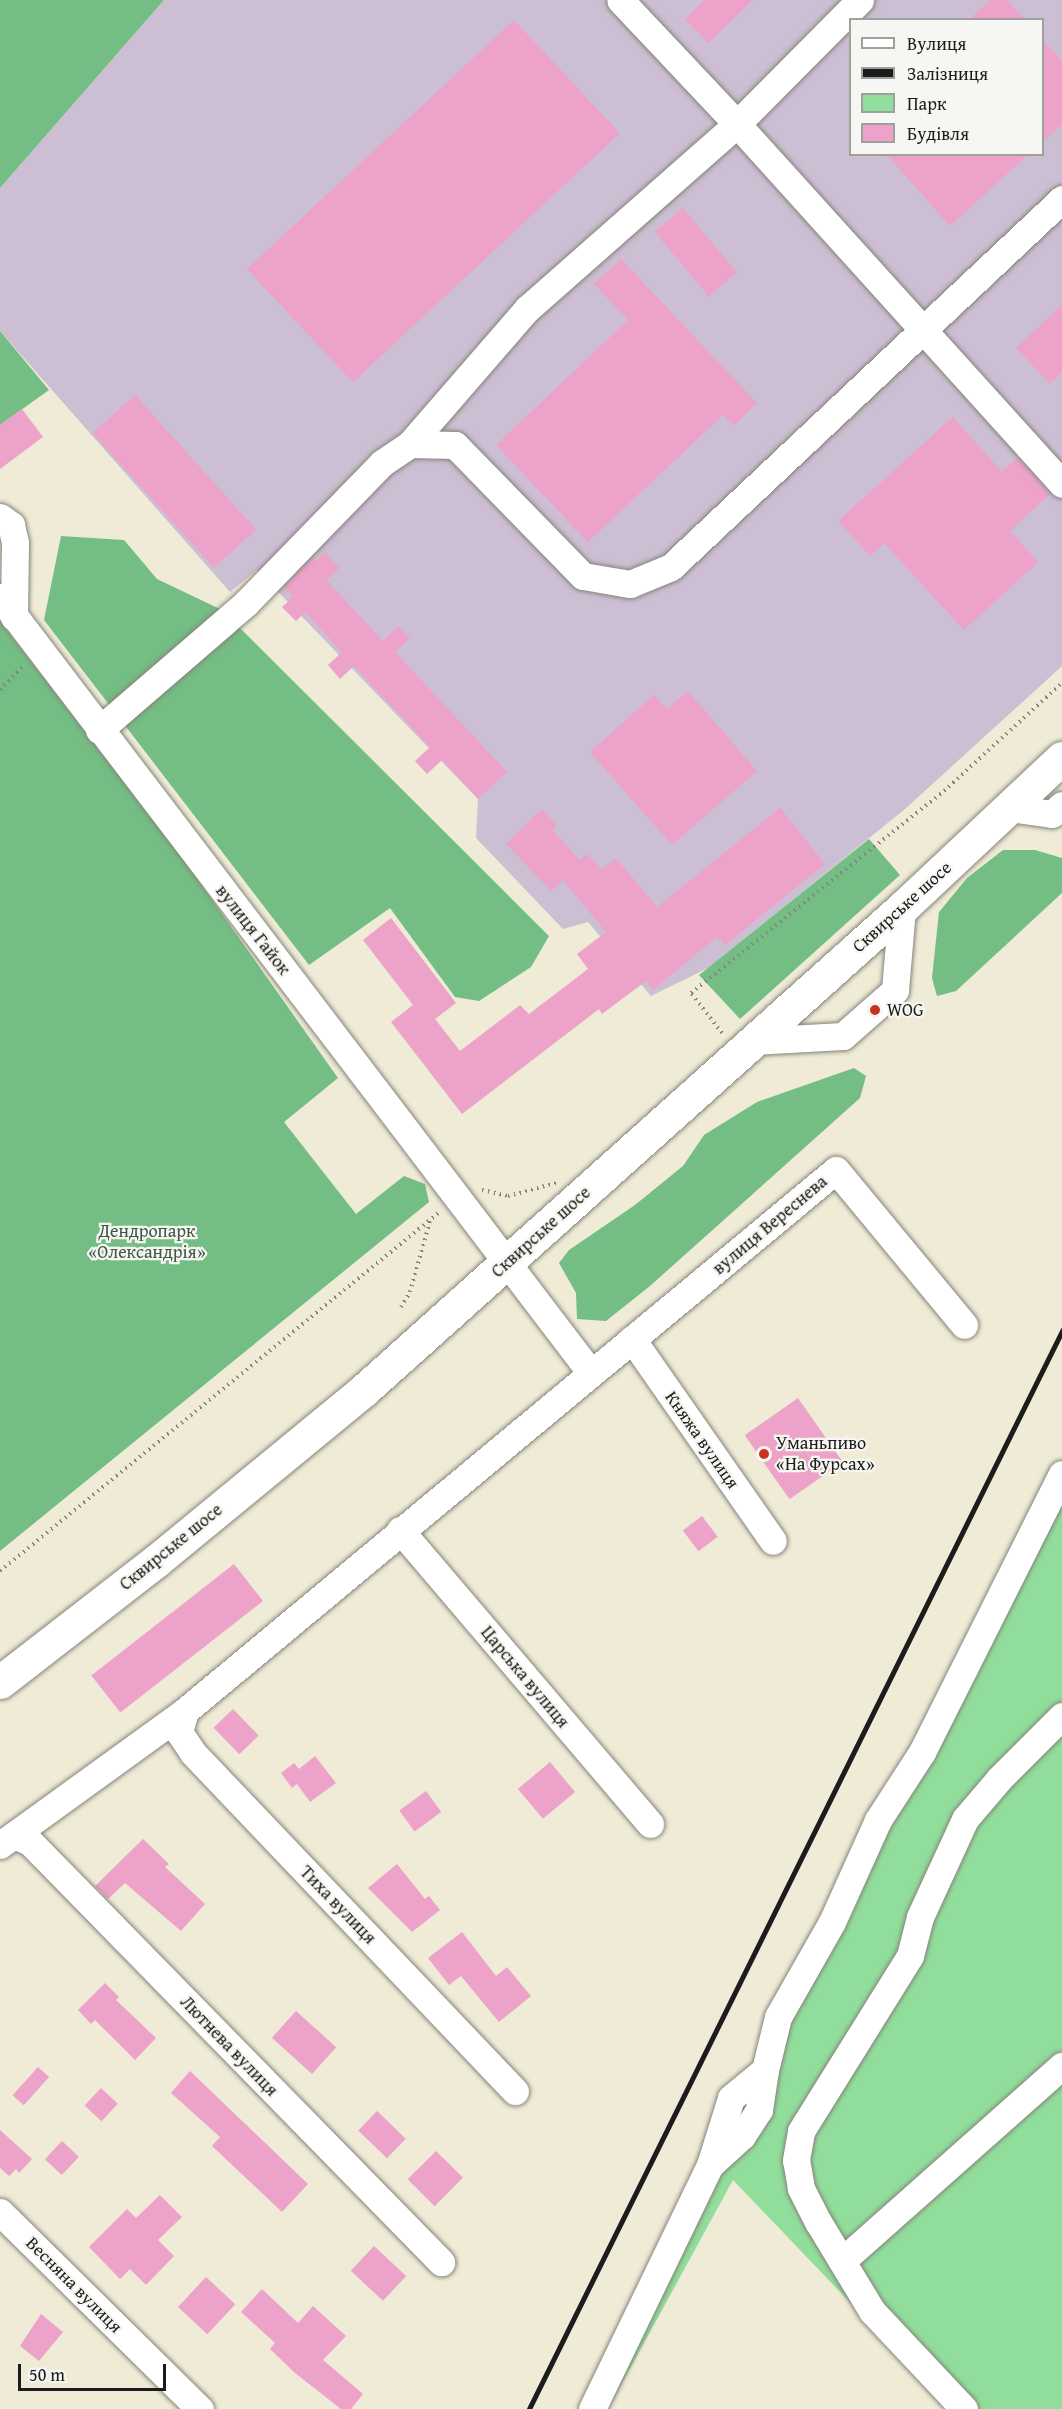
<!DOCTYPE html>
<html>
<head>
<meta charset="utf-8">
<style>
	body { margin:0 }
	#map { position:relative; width:1062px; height:2409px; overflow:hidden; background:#efebd7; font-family:"Gentium Book Plus",serif }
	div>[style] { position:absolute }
	.industrial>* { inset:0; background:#ccbed3 }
	.green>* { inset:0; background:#91de9c }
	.forest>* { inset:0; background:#74bd84 }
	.building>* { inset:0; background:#eca2c9; transform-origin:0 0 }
	.path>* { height:4px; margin-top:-2px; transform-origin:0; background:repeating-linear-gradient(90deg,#86847a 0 1.5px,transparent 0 6px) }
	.roads { filter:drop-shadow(0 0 2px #86847a) drop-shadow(0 0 2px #86847a) }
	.minor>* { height:27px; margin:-13.5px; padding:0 13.5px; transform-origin:13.5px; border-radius:13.5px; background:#fff }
	.major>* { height:33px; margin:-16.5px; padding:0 16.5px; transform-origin:16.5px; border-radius:16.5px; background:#fff }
	.rail>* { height:4.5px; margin:-2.25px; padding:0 2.25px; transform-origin:2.25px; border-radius:2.25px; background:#1c1c1c }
	.dots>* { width:16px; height:16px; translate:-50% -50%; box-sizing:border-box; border:3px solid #f6f6f2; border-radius:50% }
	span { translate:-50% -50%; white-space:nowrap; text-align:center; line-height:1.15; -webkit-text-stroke:4.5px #f6f6f2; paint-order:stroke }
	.street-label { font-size:18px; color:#1c1c1c }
	.poi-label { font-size:18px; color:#1c1c1c }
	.left { translate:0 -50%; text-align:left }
	.park-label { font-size:18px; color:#3f5642 }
	.legend { position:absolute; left:849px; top:18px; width:195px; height:138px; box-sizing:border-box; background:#f6f6f2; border:2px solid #9f9f9c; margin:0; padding:8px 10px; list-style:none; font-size:18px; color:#1c1c1c }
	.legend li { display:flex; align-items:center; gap:12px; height:30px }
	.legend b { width:30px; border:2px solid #9f9f9c }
	.scale { position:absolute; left:18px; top:2364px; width:148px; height:27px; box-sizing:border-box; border:3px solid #1c1c1c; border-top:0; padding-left:8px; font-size:18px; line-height:21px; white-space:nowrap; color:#1c1c1c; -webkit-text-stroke:4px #f6f6f2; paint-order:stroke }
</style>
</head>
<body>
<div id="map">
	<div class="industrial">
		<div style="clip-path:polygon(evenodd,164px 0,1062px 0,1062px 666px,905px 809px,708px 968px,651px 996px,588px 922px,563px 929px,476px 838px,478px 799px,257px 570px,230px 592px,0 331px,0 188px,164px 0,850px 20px,1042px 20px,1042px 154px,850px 154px,850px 20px)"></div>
	</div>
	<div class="green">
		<div style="clip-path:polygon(1062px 1479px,1062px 2409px,952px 2409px,733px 2180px,608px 2409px,588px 2409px)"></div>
	</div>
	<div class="forest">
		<div style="clip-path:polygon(0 0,164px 0,0 188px)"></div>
		<div style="clip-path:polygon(0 331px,49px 390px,0 425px)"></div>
		<div style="clip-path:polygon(61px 536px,124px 540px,157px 579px,222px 610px,549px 936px,531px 967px,479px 1001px,455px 997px,390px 908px,309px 965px,44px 620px)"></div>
		<div style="clip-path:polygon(0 621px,181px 856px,338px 1078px,284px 1122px,356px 1214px,404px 1176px,425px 1184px,429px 1202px,0 1551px)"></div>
		<div style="clip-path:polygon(869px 839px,900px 875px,740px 1019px,699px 975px)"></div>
		<div style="clip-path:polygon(1003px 850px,1035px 850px,1062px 858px,1062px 893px,956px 991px,937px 996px,932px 978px,939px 912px,967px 878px)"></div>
		<div style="clip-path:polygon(854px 1068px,866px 1076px,860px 1098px,650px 1286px,606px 1321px,577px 1319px,576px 1293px,559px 1263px,569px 1250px,635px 1205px,683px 1166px,704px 1135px,757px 1102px)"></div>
	</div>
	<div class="building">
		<div style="clip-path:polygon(705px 0,753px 0,708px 43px,685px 19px)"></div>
		<div style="clip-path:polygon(990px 0,1007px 0,1025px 20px,969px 20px)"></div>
		<div style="left:514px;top:20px;width:155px;height:365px;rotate:47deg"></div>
		<div style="clip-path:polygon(1042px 39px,1062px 61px,1062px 125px,1042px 142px)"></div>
		<div style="clip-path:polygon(886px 154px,1029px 154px,950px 226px)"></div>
		<div style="left:683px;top:208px;width:84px;height:37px;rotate:50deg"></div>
		<div style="clip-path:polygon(621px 259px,757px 403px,733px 426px,723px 415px,588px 542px,496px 445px,628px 320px,594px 284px)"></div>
		<div style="clip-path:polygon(1062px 305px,1062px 372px,1050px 384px,1016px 348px)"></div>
		<div style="left:135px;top:395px;width:181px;height:57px;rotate:48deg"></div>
		<div style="clip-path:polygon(22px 409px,43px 437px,0 469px,0 425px)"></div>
		<div style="clip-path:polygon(953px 417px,1002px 472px,1017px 458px,1050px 494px,1010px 531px,1038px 562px,964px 630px,884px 543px,870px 556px,838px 521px)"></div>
		<div style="clip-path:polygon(325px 553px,339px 568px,326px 580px,383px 641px,399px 626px,410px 638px,395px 652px,507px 772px,478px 799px,442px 760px,427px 774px,415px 761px,430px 747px,354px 666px,340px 679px,328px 665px,342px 652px,305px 612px,296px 621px,282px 607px,293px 597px,284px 587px,312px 557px,315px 561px)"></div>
		<div style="clip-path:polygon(688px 691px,757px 771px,672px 845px,590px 752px,654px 695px,667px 709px)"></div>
		<div style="clip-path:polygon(780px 808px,825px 864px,725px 945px,717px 937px,653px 990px,646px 981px,602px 1014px,599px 1009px,462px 1114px,391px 1022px,413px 1005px,363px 940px,391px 918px,456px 1003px,435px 1019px,460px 1051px,520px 1005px,529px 1014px,588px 969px,577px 954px,606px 932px,563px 880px,551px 891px,506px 844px,542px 809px,557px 825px,552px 830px,580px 860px,587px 854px,602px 869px,616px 858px,657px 907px)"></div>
		<div style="left:798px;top:1398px;width:78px;height:65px;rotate:55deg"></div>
		<div style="left:702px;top:1516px;width:26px;height:24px;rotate:53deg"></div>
		<div style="left:234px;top:1564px;width:47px;height:181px;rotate:52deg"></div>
		<div style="left:233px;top:1709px;width:37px;height:27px;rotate:46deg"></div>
		<div style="clip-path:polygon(315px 1756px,336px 1783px,310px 1802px,297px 1784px,292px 1788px,281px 1773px,294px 1763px,299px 1769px)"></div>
		<div style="left:550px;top:1762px;width:39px;height:42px;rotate:50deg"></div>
		<div style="left:426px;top:1791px;width:26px;height:33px;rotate:54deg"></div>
		<div style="clip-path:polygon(143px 1839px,169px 1864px,165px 1867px,205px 1904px,181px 1931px,125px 1883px,108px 1899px,95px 1886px)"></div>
		<div style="clip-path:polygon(397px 1864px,425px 1899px,429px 1896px,440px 1910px,412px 1932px,368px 1888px)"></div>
		<div style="clip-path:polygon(462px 1932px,496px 1976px,507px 1967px,531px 1996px,499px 2022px,461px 1976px,449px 1985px,428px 1958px)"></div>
		<div style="clip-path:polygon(105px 1983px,119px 1997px,116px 2000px,156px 2038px,135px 2060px,95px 2020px,91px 2024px,78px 2010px)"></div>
		<div style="left:296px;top:2011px;width:54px;height:36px;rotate:42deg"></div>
		<div style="left:38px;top:2067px;width:15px;height:38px;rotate:42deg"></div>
		<div style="clip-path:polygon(190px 2071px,308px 2184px,282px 2212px,212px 2146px,220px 2137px,171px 2093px)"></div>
		<div style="left:101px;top:2088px;width:23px;height:24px;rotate:43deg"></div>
		<div style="left:377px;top:2111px;width:40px;height:27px;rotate:44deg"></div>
		<div style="clip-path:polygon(0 2130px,32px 2159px,19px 2173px,16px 2169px,9px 2176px,0 2168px)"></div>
		<div style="left:62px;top:2141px;width:23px;height:25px;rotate:43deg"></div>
		<div style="left:436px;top:2151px;width:38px;height:40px;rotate:45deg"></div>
		<div style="clip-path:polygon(160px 2195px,182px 2217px,158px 2240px,174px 2256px,146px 2285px,130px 2269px,120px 2279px,89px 2247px,127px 2209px,136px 2218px)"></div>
		<div style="left:374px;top:2246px;width:44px;height:34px;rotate:43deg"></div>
		<div style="left:206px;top:2277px;width:40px;height:41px;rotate:43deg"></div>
		<div style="clip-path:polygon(262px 2289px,298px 2323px,313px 2306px,346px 2336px,323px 2360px,363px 2394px,351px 2409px,341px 2409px,295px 2373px,270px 2349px,275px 2343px,241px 2312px)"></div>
		<div style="clip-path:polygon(41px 2314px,63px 2332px,39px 2361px,20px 2346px)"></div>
	</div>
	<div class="path">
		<div style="left:0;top:690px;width:35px;rotate:-46deg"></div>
		<div style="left:722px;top:1033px;width:51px;rotate:-127.8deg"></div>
		<div style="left:691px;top:993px;width:324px;rotate:-38.6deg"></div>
		<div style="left:944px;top:791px;width:160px;rotate:-42.5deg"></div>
		<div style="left:482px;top:1190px;width:27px;rotate:13deg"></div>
		<div style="left:508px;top:1196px;width:50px;rotate:-15.2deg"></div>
		<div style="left:401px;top:1307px;width:17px;rotate:-59deg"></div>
		<div style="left:410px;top:1292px;width:74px;rotate:-74.3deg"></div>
		<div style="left:0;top:1571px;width:569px;rotate:-39.23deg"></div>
	</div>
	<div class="roads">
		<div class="minor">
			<div style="left:860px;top:0;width:175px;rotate:134.8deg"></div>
			<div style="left:737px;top:124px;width:485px;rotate:47.9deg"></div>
			<div style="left:410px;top:444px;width:179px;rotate:-49.1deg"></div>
			<div style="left:527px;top:309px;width:280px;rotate:-41.4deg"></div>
			<div style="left:737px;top:124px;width:170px;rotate:-133.3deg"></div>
			<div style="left:0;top:517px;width:14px;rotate:36deg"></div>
			<div style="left:11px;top:525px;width:18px;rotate:77deg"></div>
			<div style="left:15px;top:543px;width:74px;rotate:90.8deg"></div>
			<div style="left:0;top:597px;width:975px;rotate:52.71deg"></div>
			<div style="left:99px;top:730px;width:194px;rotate:-40.8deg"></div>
			<div style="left:246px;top:603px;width:195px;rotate:-45.8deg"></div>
			<div style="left:382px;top:463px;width:34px;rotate:-34deg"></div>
			<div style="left:410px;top:444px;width:45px;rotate:1.3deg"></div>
			<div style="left:455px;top:445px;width:183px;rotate:45.7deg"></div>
			<div style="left:583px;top:576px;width:48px;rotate:9.7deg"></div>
			<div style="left:630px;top:584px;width:44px;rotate:-22.5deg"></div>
			<div style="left:671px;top:567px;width:537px;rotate:-43.26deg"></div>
			<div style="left:1009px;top:808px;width:43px;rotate:7.9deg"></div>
			<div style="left:1052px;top:814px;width:13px;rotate:-42deg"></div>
			<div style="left:752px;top:1041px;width:91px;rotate:-3.1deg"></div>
			<div style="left:843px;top:1036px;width:55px;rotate:-41.3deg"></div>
			<div style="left:884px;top:1000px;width:15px;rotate:-42deg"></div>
			<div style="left:895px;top:990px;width:82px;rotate:-85.1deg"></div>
			<div style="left:632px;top:1339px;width:246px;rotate:55.1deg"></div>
			<div style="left:400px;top:1530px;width:386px;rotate:49.6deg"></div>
			<div style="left:185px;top:1711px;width:22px;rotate:106deg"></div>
			<div style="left:179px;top:1732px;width:25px;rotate:56deg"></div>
			<div style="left:193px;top:1753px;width:467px;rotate:46.4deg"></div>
			<div style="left:14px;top:1835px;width:17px;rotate:24deg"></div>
			<div style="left:30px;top:1842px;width:588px;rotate:45.62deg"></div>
			<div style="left:0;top:1845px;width:228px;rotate:-35.9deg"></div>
			<div style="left:185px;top:1711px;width:846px;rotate:-39.73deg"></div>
			<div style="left:836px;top:1170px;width:201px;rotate:50.4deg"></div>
			<div style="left:710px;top:2165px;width:43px;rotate:-42.2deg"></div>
			<div style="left:742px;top:2136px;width:31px;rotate:-57deg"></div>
			<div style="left:759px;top:2110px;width:40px;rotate:-81.5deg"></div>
			<div style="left:0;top:2212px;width:281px;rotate:44.6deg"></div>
			<div style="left:842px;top:2261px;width:294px;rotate:-41.6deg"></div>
			<div style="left:592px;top:2409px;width:271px;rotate:-64.2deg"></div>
			<div style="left:710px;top:2165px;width:70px;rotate:-72.6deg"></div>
			<div style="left:731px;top:2098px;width:44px;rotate:-39.5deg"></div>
			<div style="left:765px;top:2070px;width:55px;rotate:-76.2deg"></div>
			<div style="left:778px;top:2017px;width:109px;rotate:-60.4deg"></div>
			<div style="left:832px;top:1922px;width:112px;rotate:-65.7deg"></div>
			<div style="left:878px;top:1820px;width:81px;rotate:-57.1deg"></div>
			<div style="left:922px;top:1752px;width:311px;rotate:-63.3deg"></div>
			<div style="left:964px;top:2409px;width:134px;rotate:-133.2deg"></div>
			<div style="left:872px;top:2311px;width:104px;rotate:-121.2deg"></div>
			<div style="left:818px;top:2222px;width:38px;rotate:-117deg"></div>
			<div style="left:801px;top:2188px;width:28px;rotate:-100deg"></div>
			<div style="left:796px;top:2160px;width:29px;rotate:-80deg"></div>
			<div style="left:801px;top:2131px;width:206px;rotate:-58.1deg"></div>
			<div style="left:910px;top:1956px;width:40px;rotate:-75.6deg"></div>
			<div style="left:920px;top:1917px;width:108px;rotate:-65.3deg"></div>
			<div style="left:965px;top:1819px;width:52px;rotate:-49.6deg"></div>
			<div style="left:999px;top:1779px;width:89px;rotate:-45deg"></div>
		</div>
		<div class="major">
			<div style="left:0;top:1682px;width:197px;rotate:-37.8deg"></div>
			<div style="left:156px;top:1561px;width:269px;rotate:-39.4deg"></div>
			<div style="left:364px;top:1390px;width:722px;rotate:-41.86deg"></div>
			<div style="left:902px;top:908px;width:219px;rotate:-43.2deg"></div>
		</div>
	</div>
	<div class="rail">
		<div style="left:529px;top:2409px;width:1203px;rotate:-63.69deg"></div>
	</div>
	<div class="dots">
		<div style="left:875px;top:1010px;background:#c8321e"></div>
		<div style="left:764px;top:1454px;background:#c8321e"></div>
	</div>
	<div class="street-label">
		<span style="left:902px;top:907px;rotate:-42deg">Сквирське шосе</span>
		<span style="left:253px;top:930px;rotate:52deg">вулиця Гайок</span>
		<span style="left:770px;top:1225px;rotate:-40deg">вулиця Вереснева</span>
		<span style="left:541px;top:1232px;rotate:-42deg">Сквирське шосе</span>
		<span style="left:702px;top:1440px;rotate:55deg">Княжа вулиця</span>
		<span style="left:171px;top:1547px;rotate:-39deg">Сквирське шосе</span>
		<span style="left:525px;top:1677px;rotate:50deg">Царська вулиця</span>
		<span style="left:338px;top:1905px;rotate:46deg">Тиха вулиця</span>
		<span style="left:229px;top:2046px;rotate:46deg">Лютнева вулиця</span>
		<span style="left:74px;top:2285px;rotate:45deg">Весняна вулиця</span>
	</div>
	<div class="poi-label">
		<span class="left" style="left:887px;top:1010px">WOG</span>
		<span class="left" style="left:776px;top:1454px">Уманьпиво<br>«На Фурсах»</span>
	</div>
	<div class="park-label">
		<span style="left:147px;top:1242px">Дендропарк<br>«Олександрія»</span>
	</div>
	<ul class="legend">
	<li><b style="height:8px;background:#fff"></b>Вулиця</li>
	<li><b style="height:8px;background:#1c1c1c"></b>Залізниця</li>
	<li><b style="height:16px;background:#91de9c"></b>Парк</li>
	<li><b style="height:16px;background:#eca2c9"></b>Будівля</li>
	</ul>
	<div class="scale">50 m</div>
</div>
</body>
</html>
